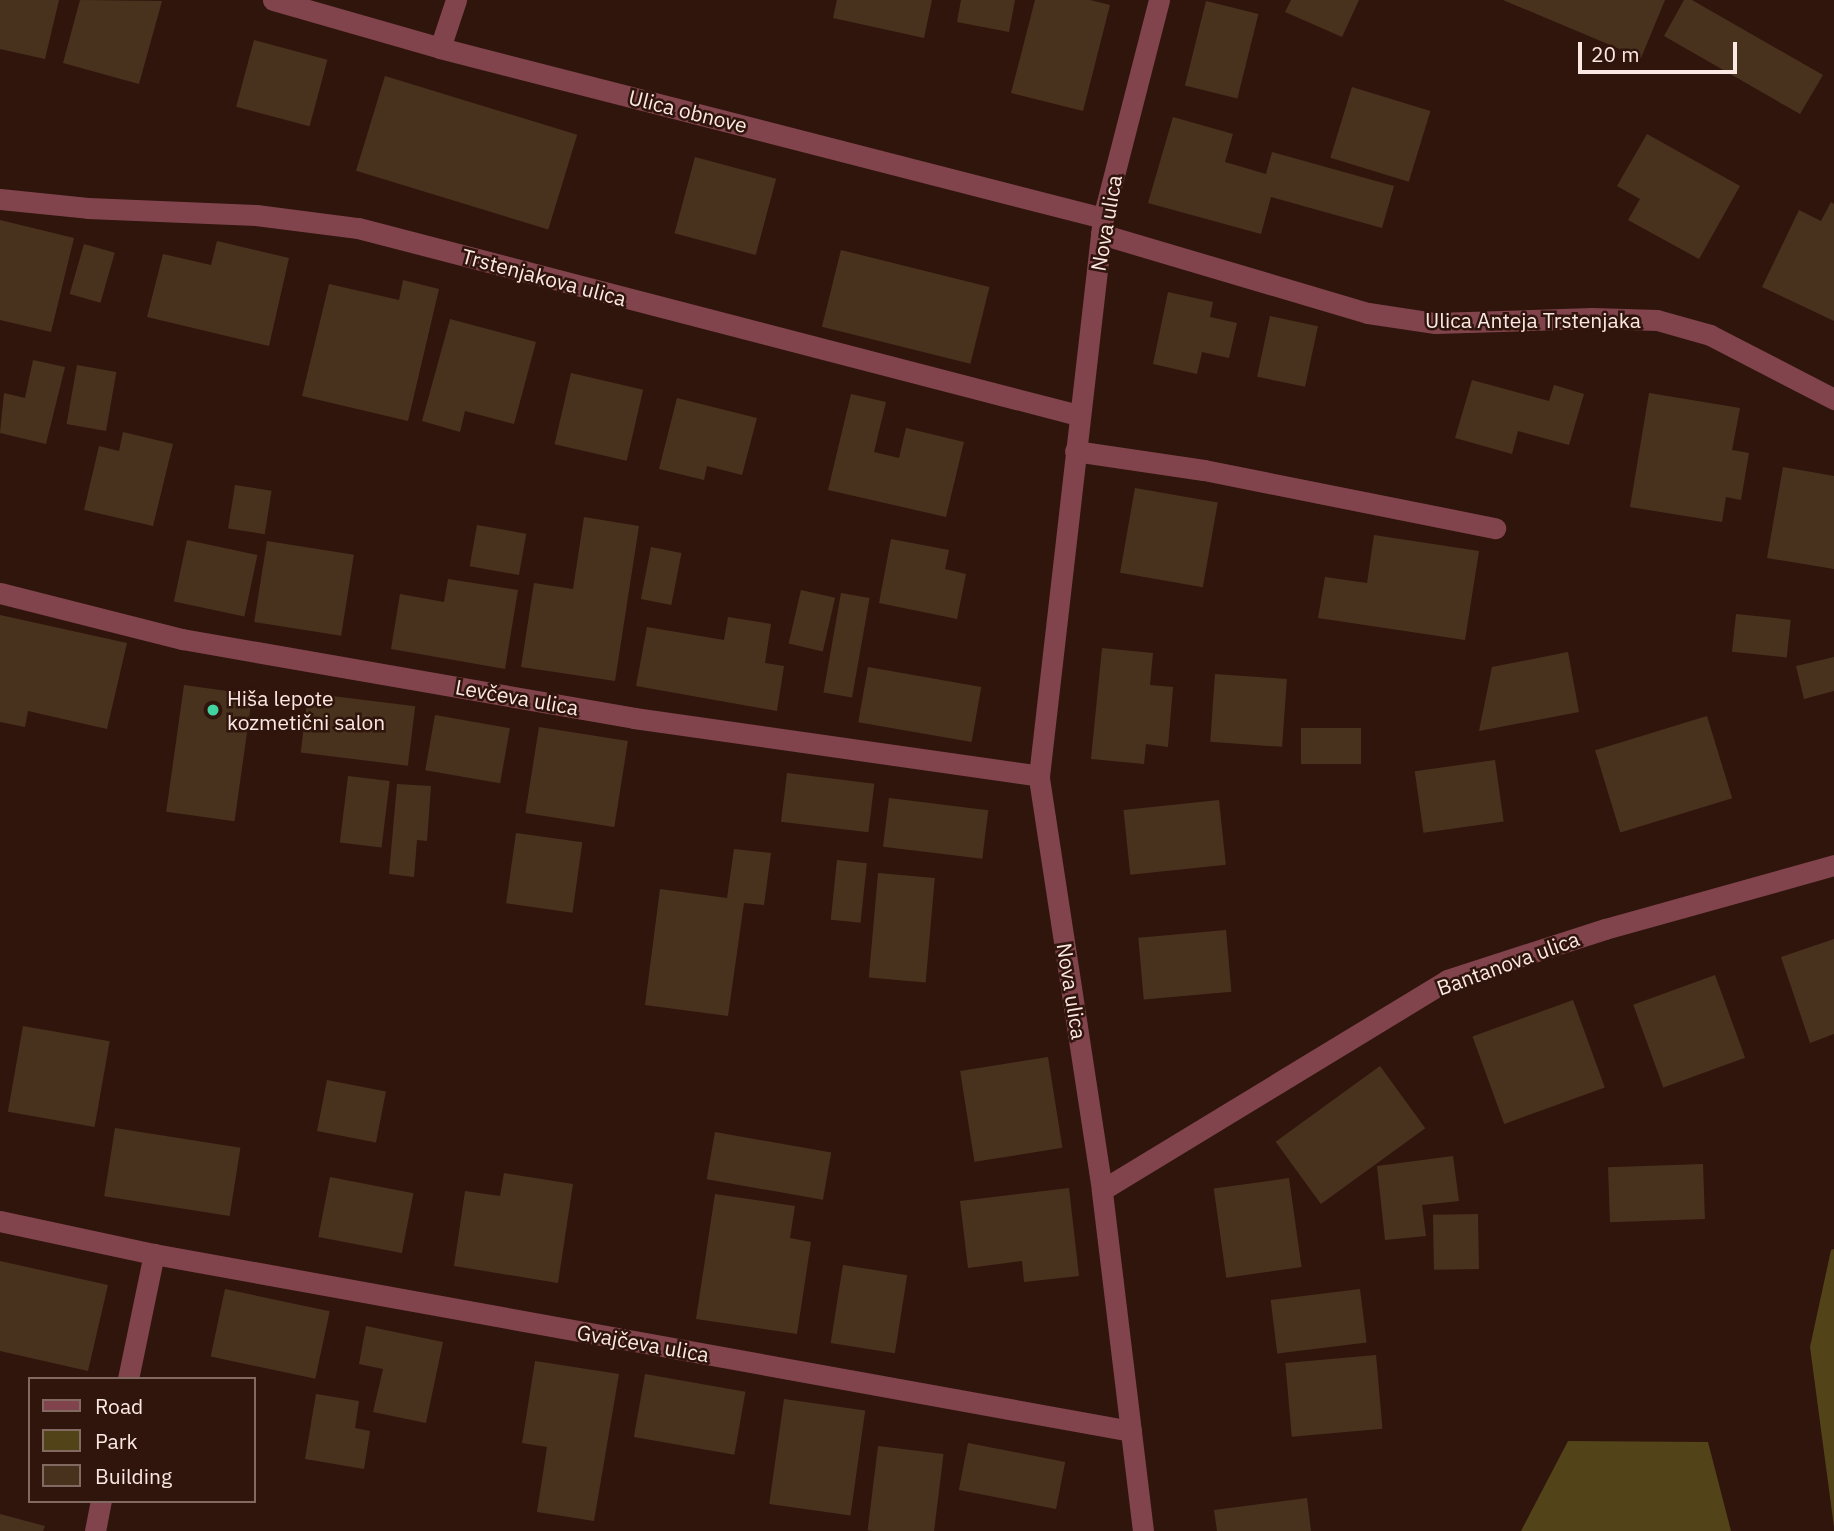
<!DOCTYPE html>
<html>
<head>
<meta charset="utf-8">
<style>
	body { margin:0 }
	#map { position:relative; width:1834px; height:1531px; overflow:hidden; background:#30150d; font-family:"IBM Plex Sans",sans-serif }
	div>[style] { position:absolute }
	.green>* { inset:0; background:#534319 }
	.building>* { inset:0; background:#48321d; transform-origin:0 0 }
	.street>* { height:21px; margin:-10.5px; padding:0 10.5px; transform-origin:10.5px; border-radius:10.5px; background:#81444c }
	.dots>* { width:19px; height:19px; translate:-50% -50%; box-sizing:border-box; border:4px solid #30150d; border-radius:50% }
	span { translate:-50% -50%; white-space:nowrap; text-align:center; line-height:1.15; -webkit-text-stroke:5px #30150d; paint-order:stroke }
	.street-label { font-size:21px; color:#fce8e2 }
	.poi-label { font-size:21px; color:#fce8e2 }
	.left { translate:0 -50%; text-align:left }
	.legend { position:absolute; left:28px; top:1377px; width:228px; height:126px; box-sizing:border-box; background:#30150d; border:2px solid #826962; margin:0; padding:9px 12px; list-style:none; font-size:21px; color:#fce8e2 }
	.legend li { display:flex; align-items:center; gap:14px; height:35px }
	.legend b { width:35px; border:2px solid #826962 }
	.scale { position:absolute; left:1578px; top:42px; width:159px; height:32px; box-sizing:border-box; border:4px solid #fce8e2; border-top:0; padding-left:9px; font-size:21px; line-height:24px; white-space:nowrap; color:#fce8e2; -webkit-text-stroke:5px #30150d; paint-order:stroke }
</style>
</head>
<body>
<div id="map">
	<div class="green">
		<div style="clip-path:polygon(1834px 1249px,1834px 1527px,1810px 1347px,1831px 1250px)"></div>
		<div style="clip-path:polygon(1568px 1441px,1708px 1442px,1731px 1531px,1521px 1531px)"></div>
	</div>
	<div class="building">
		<div style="clip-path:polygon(0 0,59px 0,45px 59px,0 49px)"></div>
		<div style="clip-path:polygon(80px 0,162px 1px,139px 84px,63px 63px)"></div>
		<div style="clip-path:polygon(837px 0,932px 0,924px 38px,833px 18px)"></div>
		<div style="clip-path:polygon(961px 0,1015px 0,1009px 32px,957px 22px)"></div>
		<div style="clip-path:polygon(1035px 0,1090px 0,1110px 5px,1083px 111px,1011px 93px)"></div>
		<div style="clip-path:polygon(1291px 0,1359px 0,1342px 37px,1285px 12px)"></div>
		<div style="clip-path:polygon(1503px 0,1665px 0,1641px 58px)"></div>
		<div style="clip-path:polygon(1684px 0,1692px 0,1823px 75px,1800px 114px,1664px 36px)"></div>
		<div style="left:1206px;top:1px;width:54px;height:87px;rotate:14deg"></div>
		<div style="left:254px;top:40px;width:76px;height:69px;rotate:15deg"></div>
		<div style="left:385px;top:76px;width:201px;height:99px;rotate:17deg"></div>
		<div style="left:1352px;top:87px;width:82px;height:74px;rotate:17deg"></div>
		<div style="clip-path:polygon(1173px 117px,1233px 134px,1225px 162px,1266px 174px,1272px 152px,1394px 186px,1382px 228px,1271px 197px,1261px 234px,1148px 203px)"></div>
		<div style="clip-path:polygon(1647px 134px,1740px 186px,1699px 259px,1628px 220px,1640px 199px,1617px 186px)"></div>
		<div style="left:695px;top:157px;width:84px;height:79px;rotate:15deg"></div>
		<div style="clip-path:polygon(1831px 202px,1834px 204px,1834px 321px,1762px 287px,1799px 210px,1821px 221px)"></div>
		<div style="clip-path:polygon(0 220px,74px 238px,51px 332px,0 320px)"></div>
		<div style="clip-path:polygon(217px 241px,289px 258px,269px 346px,147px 317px,163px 254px,211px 265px)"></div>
		<div style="left:84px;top:244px;width:32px;height:52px;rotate:16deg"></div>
		<div style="left:841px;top:250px;width:153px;height:79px;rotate:14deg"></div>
		<div style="clip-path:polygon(403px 280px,439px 289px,408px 421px,302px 396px,329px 284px,399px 300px)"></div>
		<div style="clip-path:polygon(1168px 292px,1213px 302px,1210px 317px,1237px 323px,1229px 358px,1202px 352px,1197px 374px,1153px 364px)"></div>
		<div style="left:1270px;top:316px;width:49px;height:62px;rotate:12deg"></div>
		<div style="clip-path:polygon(450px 319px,536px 342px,514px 424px,465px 411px,460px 432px,422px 421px)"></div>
		<div style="clip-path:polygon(33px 360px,65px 367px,46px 444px,0 433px,4px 393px,25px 398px)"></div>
		<div style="left:77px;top:365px;width:40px;height:60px;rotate:10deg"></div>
		<div style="left:571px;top:373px;width:74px;height:73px;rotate:13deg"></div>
		<div style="clip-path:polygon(1472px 380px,1549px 401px,1554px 385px,1584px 394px,1569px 445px,1518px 431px,1512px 454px,1455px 438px)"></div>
		<div style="clip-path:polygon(1649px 393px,1740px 408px,1732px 450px,1749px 453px,1741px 500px,1726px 497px,1722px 522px,1630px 507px)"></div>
		<div style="clip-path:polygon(851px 394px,886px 402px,874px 452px,899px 458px,906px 428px,964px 442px,946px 517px,828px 490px)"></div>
		<div style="clip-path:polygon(677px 398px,757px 418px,742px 475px,707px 466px,704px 480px,659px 469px)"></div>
		<div style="clip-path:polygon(123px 432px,173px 444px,153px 526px,84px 510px,99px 446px,119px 451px)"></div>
		<div style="clip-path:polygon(1783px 467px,1834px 476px,1834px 569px,1767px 558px)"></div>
		<div style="left:235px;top:485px;width:37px;height:44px;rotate:9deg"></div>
		<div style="left:1135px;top:488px;width:84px;height:86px;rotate:10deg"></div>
		<div style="clip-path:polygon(584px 517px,639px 526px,615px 681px,521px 667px,534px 583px,573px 589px)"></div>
		<div style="left:477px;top:525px;width:50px;height:42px;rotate:10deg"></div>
		<div style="clip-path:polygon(1374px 535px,1479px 551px,1465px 640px,1318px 618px,1325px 577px,1367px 583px)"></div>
		<div style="clip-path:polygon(891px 539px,949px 550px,945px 569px,966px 574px,957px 619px,879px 603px)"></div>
		<div style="left:187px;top:540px;width:72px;height:63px;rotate:12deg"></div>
		<div style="left:267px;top:541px;width:88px;height:82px;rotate:9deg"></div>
		<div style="left:651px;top:547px;width:31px;height:53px;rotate:11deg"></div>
		<div style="clip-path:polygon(448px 579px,518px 590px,505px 669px,391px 649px,400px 594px,444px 602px)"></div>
		<div style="left:801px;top:590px;width:35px;height:55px;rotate:13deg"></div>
		<div style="left:841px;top:593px;width:29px;height:101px;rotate:10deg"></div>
		<div style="left:1736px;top:614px;width:55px;height:38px;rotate:6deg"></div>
		<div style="clip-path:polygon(0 615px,127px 643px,107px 729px,28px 711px,25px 727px,0 722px)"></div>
		<div style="clip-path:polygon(728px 617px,771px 624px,765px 663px,784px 666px,777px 711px,636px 686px,647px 627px,724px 640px)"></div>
		<div style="clip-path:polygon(1102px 648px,1153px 653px,1150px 685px,1173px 687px,1168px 747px,1146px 744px,1144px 764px,1091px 759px)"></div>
		<div style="clip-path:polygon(1568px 652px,1579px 712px,1479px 731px,1492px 667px)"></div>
		<div style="clip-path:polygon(1834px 657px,1834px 691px,1804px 699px,1796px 666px)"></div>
		<div style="left:868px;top:667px;width:115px;height:56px;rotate:10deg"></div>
		<div style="left:1215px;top:674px;width:72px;height:68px;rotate:4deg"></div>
		<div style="left:184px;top:685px;width:69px;height:128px;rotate:8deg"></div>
		<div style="left:308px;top:693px;width:108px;height:60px;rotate:7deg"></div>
		<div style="left:435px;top:715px;width:76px;height:56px;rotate:10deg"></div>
		<div style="left:1707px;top:716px;width:86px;height:117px;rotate:73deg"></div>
		<div style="left:539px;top:727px;width:90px;height:87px;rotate:9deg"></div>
		<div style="left:1301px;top:728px;width:60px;height:36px"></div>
		<div style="left:1495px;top:760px;width:62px;height:81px;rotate:82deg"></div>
		<div style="left:787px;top:773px;width:88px;height:49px;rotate:7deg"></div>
		<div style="left:348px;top:776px;width:42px;height:67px;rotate:7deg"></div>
		<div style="clip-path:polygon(397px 784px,431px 786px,427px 841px,417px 840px,414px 877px,389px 874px)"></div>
		<div style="left:889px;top:798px;width:100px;height:49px;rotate:7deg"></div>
		<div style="left:1219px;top:800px;width:65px;height:96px;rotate:84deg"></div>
		<div style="left:516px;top:833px;width:67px;height:71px;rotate:8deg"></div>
		<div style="clip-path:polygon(734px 849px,771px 853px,764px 905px,744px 903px,728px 1016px,645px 1005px,660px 889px,727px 898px)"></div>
		<div style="left:837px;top:860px;width:30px;height:60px;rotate:6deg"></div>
		<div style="left:878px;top:873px;width:57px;height:105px;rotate:5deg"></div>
		<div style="left:1226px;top:930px;width:62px;height:88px;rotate:85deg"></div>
		<div style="clip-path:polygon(1834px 939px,1834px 1034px,1810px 1043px,1781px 957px)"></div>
		<div style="left:1715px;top:975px;width:88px;height:87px;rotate:70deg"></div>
		<div style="left:1573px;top:1000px;width:93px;height:107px;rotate:70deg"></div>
		<div style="left:23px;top:1026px;width:88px;height:87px;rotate:10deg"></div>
		<div style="left:1048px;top:1057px;width:92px;height:89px;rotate:81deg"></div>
		<div style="left:1380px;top:1066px;width:77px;height:129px;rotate:54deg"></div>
		<div style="left:327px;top:1080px;width:60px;height:52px;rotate:11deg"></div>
		<div style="left:115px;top:1128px;width:127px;height:69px;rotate:9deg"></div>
		<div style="left:715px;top:1132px;width:118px;height:48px;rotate:10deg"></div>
		<div style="clip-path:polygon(1453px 1156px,1459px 1201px,1422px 1205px,1426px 1236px,1385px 1240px,1377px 1166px)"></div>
		<div style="left:1703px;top:1164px;width:55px;height:95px;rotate:88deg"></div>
		<div style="clip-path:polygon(504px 1173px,573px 1184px,558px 1283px,454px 1266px,465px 1191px,500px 1196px)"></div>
		<div style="left:330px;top:1177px;width:85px;height:61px;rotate:11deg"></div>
		<div style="left:1289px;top:1178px;width:90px;height:76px;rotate:82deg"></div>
		<div style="clip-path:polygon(1069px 1188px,1079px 1276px,1024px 1282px,1022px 1261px,968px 1268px,960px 1201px)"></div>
		<div style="clip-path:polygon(715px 1194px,795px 1206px,790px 1238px,811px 1242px,797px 1334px,696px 1319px)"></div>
		<div style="left:1478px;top:1214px;width:55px;height:45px;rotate:89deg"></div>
		<div style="clip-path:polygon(0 1261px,108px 1285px,88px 1371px,0 1351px)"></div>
		<div style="left:843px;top:1265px;width:65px;height:79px;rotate:9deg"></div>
		<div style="left:225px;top:1289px;width:107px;height:69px;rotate:12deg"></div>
		<div style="left:1360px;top:1289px;width:54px;height:90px;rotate:83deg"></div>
		<div style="clip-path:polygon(366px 1326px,443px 1342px,426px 1423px,373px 1412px,383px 1369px,359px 1364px)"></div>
		<div style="left:1376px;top:1355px;width:74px;height:91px;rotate:85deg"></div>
		<div style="clip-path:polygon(535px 1361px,619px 1374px,594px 1521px,537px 1512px,547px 1447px,522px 1443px)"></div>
		<div style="left:645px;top:1374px;width:102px;height:64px;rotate:10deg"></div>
		<div style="clip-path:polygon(316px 1394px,359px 1401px,355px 1428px,370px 1431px,364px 1469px,305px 1459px)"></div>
		<div style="left:784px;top:1399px;width:82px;height:106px;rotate:8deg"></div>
		<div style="left:968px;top:1443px;width:99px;height:48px;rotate:11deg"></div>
		<div style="left:878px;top:1446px;width:66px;height:85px;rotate:7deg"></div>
		<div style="clip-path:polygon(1307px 1498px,1311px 1531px,1217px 1531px,1214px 1510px)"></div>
		<div style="clip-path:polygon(0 1514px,45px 1526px,43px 1531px,0 1531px)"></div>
	</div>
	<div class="street">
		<div style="left:273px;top:0;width:174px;rotate:16deg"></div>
		<div style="left:440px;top:48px;width:684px;rotate:14.38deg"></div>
		<div style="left:440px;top:48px;width:51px;rotate:-71.6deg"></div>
		<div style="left:0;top:199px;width:88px;rotate:5.8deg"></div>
		<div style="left:88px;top:208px;width:168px;rotate:2.4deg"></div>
		<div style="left:256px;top:215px;width:103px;rotate:7.3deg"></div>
		<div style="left:358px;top:228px;width:744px;rotate:14.56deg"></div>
		<div style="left:1101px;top:234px;width:278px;rotate:16.5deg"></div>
		<div style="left:1368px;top:313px;width:68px;rotate:8.5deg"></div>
		<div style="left:1435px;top:323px;width:157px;rotate:-1.8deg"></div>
		<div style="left:1592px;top:318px;width:65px;rotate:1.8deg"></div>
		<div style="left:1657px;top:320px;width:55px;rotate:15.8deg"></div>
		<div style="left:1710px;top:335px;width:140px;rotate:27.3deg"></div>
		<div style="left:1075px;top:451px;width:130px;rotate:8.4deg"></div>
		<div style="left:1204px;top:470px;width:297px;rotate:11.3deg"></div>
		<div style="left:0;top:593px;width:188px;rotate:14.2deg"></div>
		<div style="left:182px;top:639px;width:459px;rotate:9.9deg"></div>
		<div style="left:634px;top:718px;width:409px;rotate:8.1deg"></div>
		<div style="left:1102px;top:1190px;width:404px;rotate:-31.3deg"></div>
		<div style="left:1447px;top:980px;width:166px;rotate:-17.9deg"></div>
		<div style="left:1605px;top:929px;width:238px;rotate:-15.6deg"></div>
		<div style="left:0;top:1221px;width:157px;rotate:12.1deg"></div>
		<div style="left:154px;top:1254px;width:993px;rotate:10.27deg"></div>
		<div style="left:128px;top:1379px;width:128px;rotate:-78.3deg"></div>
		<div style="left:95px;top:1531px;width:31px;rotate:-79deg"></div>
		<div style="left:1143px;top:1531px;width:343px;rotate:-96.9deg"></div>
		<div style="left:1102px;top:1190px;width:419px;rotate:-98.7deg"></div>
		<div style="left:1039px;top:776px;width:562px;rotate:-83.46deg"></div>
		<div style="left:1103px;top:218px;width:225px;rotate:-75.6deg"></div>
	</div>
	<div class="dots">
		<div style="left:213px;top:710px;background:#41d4a1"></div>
	</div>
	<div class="street-label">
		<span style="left:688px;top:111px;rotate:14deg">Ulica obnove</span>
		<span style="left:1106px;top:223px;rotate:-80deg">Nova ulica</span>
		<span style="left:544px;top:277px;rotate:15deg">Trstenjakova ulica</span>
		<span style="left:1533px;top:320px">Ulica Anteja Trstenjaka</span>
		<span style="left:517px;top:697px;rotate:10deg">Levčeva ulica</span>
		<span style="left:1508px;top:963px;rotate:-20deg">Bantanova ulica</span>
		<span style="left:1072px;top:991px;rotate:81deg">Nova ulica</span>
		<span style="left:643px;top:1343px;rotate:10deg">Gvajčeva ulica</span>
	</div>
	<div class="poi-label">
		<span class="left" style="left:227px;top:710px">Hiša lepote<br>kozmetični salon</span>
	</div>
	<ul class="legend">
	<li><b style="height:9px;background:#81444c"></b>Road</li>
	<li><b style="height:19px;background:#534319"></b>Park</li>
	<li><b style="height:19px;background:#48321d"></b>Building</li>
	</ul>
	<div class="scale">20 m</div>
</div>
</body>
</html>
